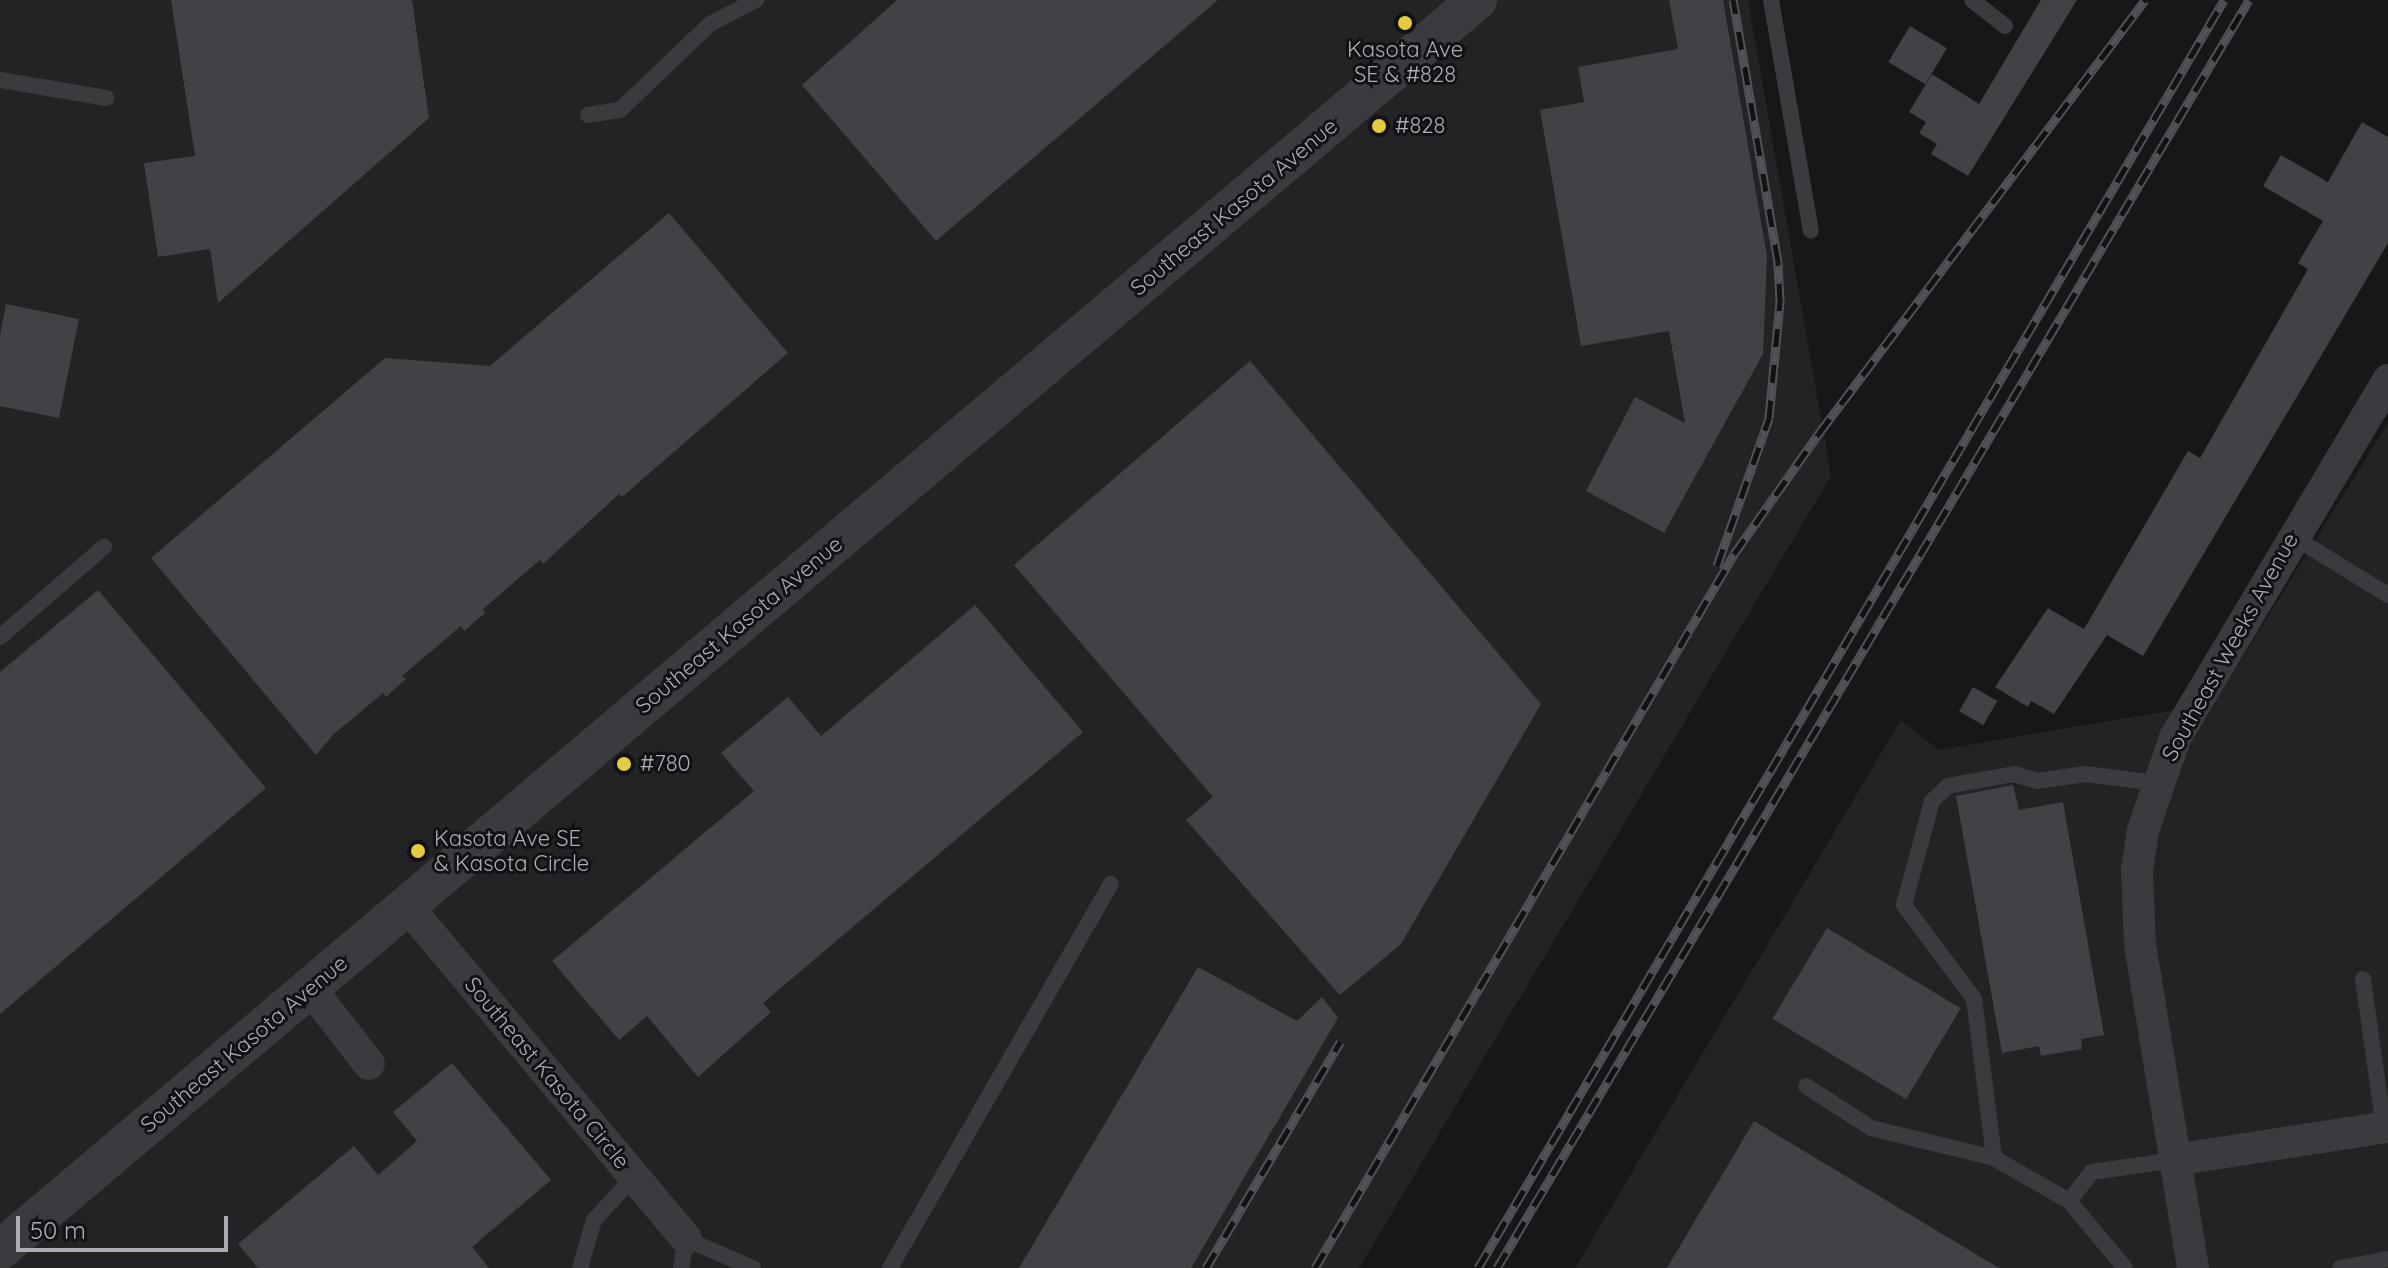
<!DOCTYPE html>
<html>
<head>
<meta charset="utf-8">
<style>
	body { margin:0 }
	#map { position:relative; width:2388px; height:1268px; overflow:hidden; background:#171719; font-family:Quicksand,sans-serif }
	div>[style] { position:absolute }
	.built>* { inset:0; background:#232326 }
	.building>* { inset:0; background:#414146; transform-origin:0 0 }
	.service>* { height:16px; margin:-8px; padding:0 8px; transform-origin:8px; border-radius:8px; background:#3a3a3f }
	.minor>* { height:32px; margin:-16px; padding:0 16px; transform-origin:16px; border-radius:16px; background:#3a3a3f }
	.tertiary>* { height:40px; margin:-20px; padding:0 20px; transform-origin:20px; border-radius:20px; background:#3a3a3f }
	.rail>* { height:9px; margin-top:-4.5px; transform-origin:0; background:repeating-linear-gradient(90deg,#121214 0 18px,#515258 0 36px); box-sizing:border-box; border-block:2px solid #515258 }
	.dots>* { width:22px; height:22px; translate:-50% -50%; box-sizing:border-box; border:4px solid #121214; border-radius:50% }
	span { translate:-50% -50%; white-space:nowrap; text-align:center; line-height:1.15; -webkit-text-stroke:6px #121214; paint-order:stroke }
	.poi-label { font-size:22px; color:#aaacb8 }
	.left { translate:0 -50%; text-align:left }
	.street-label { font-size:22px; color:#aaacb8 }
	.scale { position:absolute; left:16px; top:1216px; width:212px; height:36px; box-sizing:border-box; border:4px solid #aaacb8; border-top:0; padding-left:10px; font-size:24px; line-height:28px; white-space:nowrap; color:#aaacb8; -webkit-text-stroke:6px #121214; paint-order:stroke }
</style>
</head>
<body>
<div id="map">
	<div class="built">
		<div style="clip-path:polygon(0 0,1748px 0,1831px 476px,1359px 1268px,0 1268px)"></div>
		<div style="clip-path:polygon(2388px 423px,2388px 1268px,1575px 1268px,1901px 720px,1939px 750px,2214px 703px)"></div>
	</div>
	<div class="building">
		<div style="clip-path:polygon(171px 0,412px 0,429px 118px,218px 303px,210px 249px,158px 257px,144px 163px,195px 156px)"></div>
		<div style="clip-path:polygon(897px 0,1218px 0,936px 241px,802px 85px)"></div>
		<div style="clip-path:polygon(1669px 0,1723px 0,1767px 256px,1763px 354px,1664px 533px,1586px 491px,1635px 397px,1685px 423px,1669px 331px,1581px 346px,1540px 110px,1584px 102px,1578px 67px,1678px 49px)"></div>
		<div style="clip-path:polygon(2041px 0,2077px 0,1968px 176px,1931px 154px,1937px 144px,1919px 133px,1926px 122px,1909px 112px,1932px 74px,1979px 104px)"></div>
		<div style="left:1910px;top:26px;width:43px;height:42px;rotate:31deg"></div>
		<div style="clip-path:polygon(2362px 122px,2388px 137px,2388px 243px,2143px 656px,2107px 635px,2054px 714px,2031px 701px,2028px 707px,1995px 687px,2048px 608px,2084px 629px,2188px 451px,2200px 458px,2308px 269px,2298px 263px,2323px 221px,2263px 186px,2281px 155px,2328px 182px)"></div>
		<div style="clip-path:polygon(669px 213px,788px 353px,622px 497px,619px 494px,543px 564px,540px 560px,483px 609px,485px 613px,464px 631px,461px 626px,402px 676px,406px 679px,386px 697px,383px 693px,334px 734px,316px 755px,151px 558px,385px 358px,490px 366px)"></div>
		<div style="clip-path:polygon(6px 304px,79px 319px,59px 418px,0 406px,0 336px)"></div>
		<div style="clip-path:polygon(1250px 361px,1541px 704px,1401px 944px,1340px 995px,1186px 820px,1213px 797px,1014px 565px)"></div>
		<div style="clip-path:polygon(98px 590px,266px 788px,0 1014px,0 672px)"></div>
		<div style="clip-path:polygon(975px 605px,1083px 732px,763px 1003px,771px 1012px,698px 1077px,647px 1016px,619px 1040px,552px 961px,754px 791px,721px 753px,788px 697px,821px 736px)"></div>
		<div style="left:1973px;top:687px;width:28px;height:28px;rotate:30deg"></div>
		<div style="clip-path:polygon(2013px 785px,2019px 810px,2063px 802px,2104px 1035px,2081px 1039px,2082px 1049px,2041px 1056px,2039px 1046px,2002px 1053px,1956px 796px)"></div>
		<div style="left:1827px;top:928px;width:156px;height:106px;rotate:31deg"></div>
		<div style="clip-path:polygon(1198px 967px,1297px 1021px,1322px 997px,1338px 1018px,1191px 1268px,1019px 1268px)"></div>
		<div style="clip-path:polygon(452px 1063px,551px 1180px,472px 1247px,489px 1268px,258px 1268px,238px 1244px,354px 1146px,378px 1175px,417px 1141px,393px 1112px)"></div>
		<div style="clip-path:polygon(1754px 1121px,1999px 1268px,1667px 1268px)"></div>
	</div>
	<div class="service">
		<div style="left:1771px;top:0;width:234px;rotate:80.2deg"></div>
		<div style="left:1972px;top:0;width:42px;rotate:38.2deg"></div>
		<div style="left:0;top:80px;width:108px;rotate:9.6deg"></div>
		<div style="left:588px;top:115px;width:32px;rotate:-9deg"></div>
		<div style="left:620px;top:110px;width:124px;rotate:-43.7deg"></div>
		<div style="left:710px;top:24px;width:52px;rotate:-27.6deg"></div>
		<div style="left:2292px;top:536px;width:113px;rotate:31.6deg"></div>
		<div style="left:0;top:637px;width:138px;rotate:-40.9deg"></div>
		<div style="left:2156px;top:783px;width:71px;rotate:-172.7deg"></div>
		<div style="left:2086px;top:774px;width:49px;rotate:171.9deg"></div>
		<div style="left:2037px;top:781px;width:24px;rotate:-163deg"></div>
		<div style="left:2014px;top:774px;width:67px;rotate:169.7deg"></div>
		<div style="left:1948px;top:786px;width:22px;rotate:137deg"></div>
		<div style="left:1932px;top:801px;width:108px;rotate:105.1deg"></div>
		<div style="left:1904px;top:905px;width:117px;rotate:53.3deg"></div>
		<div style="left:1974px;top:999px;width:160px;rotate:82.8deg"></div>
		<div style="left:1994px;top:1158px;width:86px;rotate:29.8deg"></div>
		<div style="left:2069px;top:1201px;width:37px;rotate:-52deg"></div>
		<div style="left:2092px;top:1172px;width:83px;rotate:-8.3deg"></div>
		<div style="left:2363px;top:979px;width:150px;rotate:82deg"></div>
		<div style="left:1806px;top:1086px;width:77px;rotate:32.9deg"></div>
		<div style="left:1871px;top:1128px;width:127px;rotate:13.7deg"></div>
		<div style="left:2069px;top:1201px;width:87px;rotate:50.1deg"></div>
		<div style="left:580px;top:1268px;width:50px;rotate:-73.7deg"></div>
		<div style="left:594px;top:1220px;width:59px;rotate:-47.1deg"></div>
		<div style="left:681px;top:1268px;width:29px;rotate:-80deg"></div>
		<div style="left:686px;top:1239px;width:73px;rotate:23.4deg"></div>
		<div style="left:890px;top:1268px;width:443px;rotate:-60.1deg"></div>
		<div style="left:2340px;top:1268px;width:49px;rotate:-10.6deg"></div>
	</div>
	<div class="minor">
		<div style="left:407px;top:906px;width:434px;rotate:50deg"></div>
		<div style="left:310px;top:988px;width:96px;rotate:52.2deg"></div>
		<div style="left:2174px;top:1160px;width:217px;rotate:-8.8deg"></div>
		<div style="left:2193px;top:1268px;width:326px;rotate:-99.3deg"></div>
		<div style="left:2140px;top:946px;width:76px;rotate:-92.3deg"></div>
		<div style="left:2137px;top:870px;width:40px;rotate:-81.5deg"></div>
		<div style="left:2143px;top:830px;width:97px;rotate:-70.8deg"></div>
		<div style="left:2175px;top:738px;width:417px;rotate:-59.2deg"></div>
	</div>
	<div class="tertiary">
		<div style="left:0;top:1250px;width:1935px;rotate:-40.24deg"></div>
	</div>
	<div class="rail">
		<div style="left:1717px;top:566px;width:157px;rotate:-70.6deg"></div>
		<div style="left:1769px;top:418px;width:118px;rotate:-84.6deg"></div>
		<div style="left:1780px;top:301px;width:39px;rotate:-93deg"></div>
		<div style="left:1778px;top:262px;width:266px;rotate:-99.7deg"></div>
		<div style="left:1206px;top:1268px;width:263px;rotate:-59.3deg"></div>
		<div style="left:1315px;top:1268px;width:828px;rotate:-59.59deg"></div>
		<div style="left:1734px;top:554px;width:148px;rotate:-54.9deg"></div>
		<div style="left:1819px;top:433px;width:542px;rotate:-53.02deg"></div>
		<div style="left:1478px;top:1268px;width:1471px;rotate:-59.53deg"></div>
		<div style="left:1497px;top:1268px;width:1474px;rotate:-59.33deg"></div>
	</div>
	<div class="dots">
		<div style="left:1405px;top:23px;background:#e5cb42"></div>
		<div style="left:1379px;top:126px;background:#e5cb42"></div>
		<div style="left:624px;top:764px;background:#e5cb42"></div>
		<div style="left:418px;top:851px;background:#e5cb42"></div>
	</div>
	<div class="poi-label">
		<span style="left:1405px;top:62px">Kasota Ave<br>SE &amp; #828</span>
		<span class="left" style="left:1395px;top:126px">#828</span>
		<span class="left" style="left:640px;top:764px">#780</span>
		<span class="left" style="left:434px;top:851px">Kasota Ave SE<br>&amp; Kasota Circle</span>
	</div>
	<div class="street-label">
		<span style="left:1234px;top:207px;rotate:-40deg">Southeast Kasota Avenue</span>
		<span style="left:739px;top:625px;rotate:-40deg">Southeast Kasota Avenue</span>
		<span style="left:2230px;top:647px;rotate:-61deg">Southeast Weeks Avenue</span>
		<span style="left:244px;top:1044px;rotate:-40deg">Southeast Kasota Avenue</span>
		<span style="left:547px;top:1073px;rotate:50deg">Southeast Kasota Circle</span>
	</div>
	<div class="scale">50 m</div>
</div>
</body>
</html>
